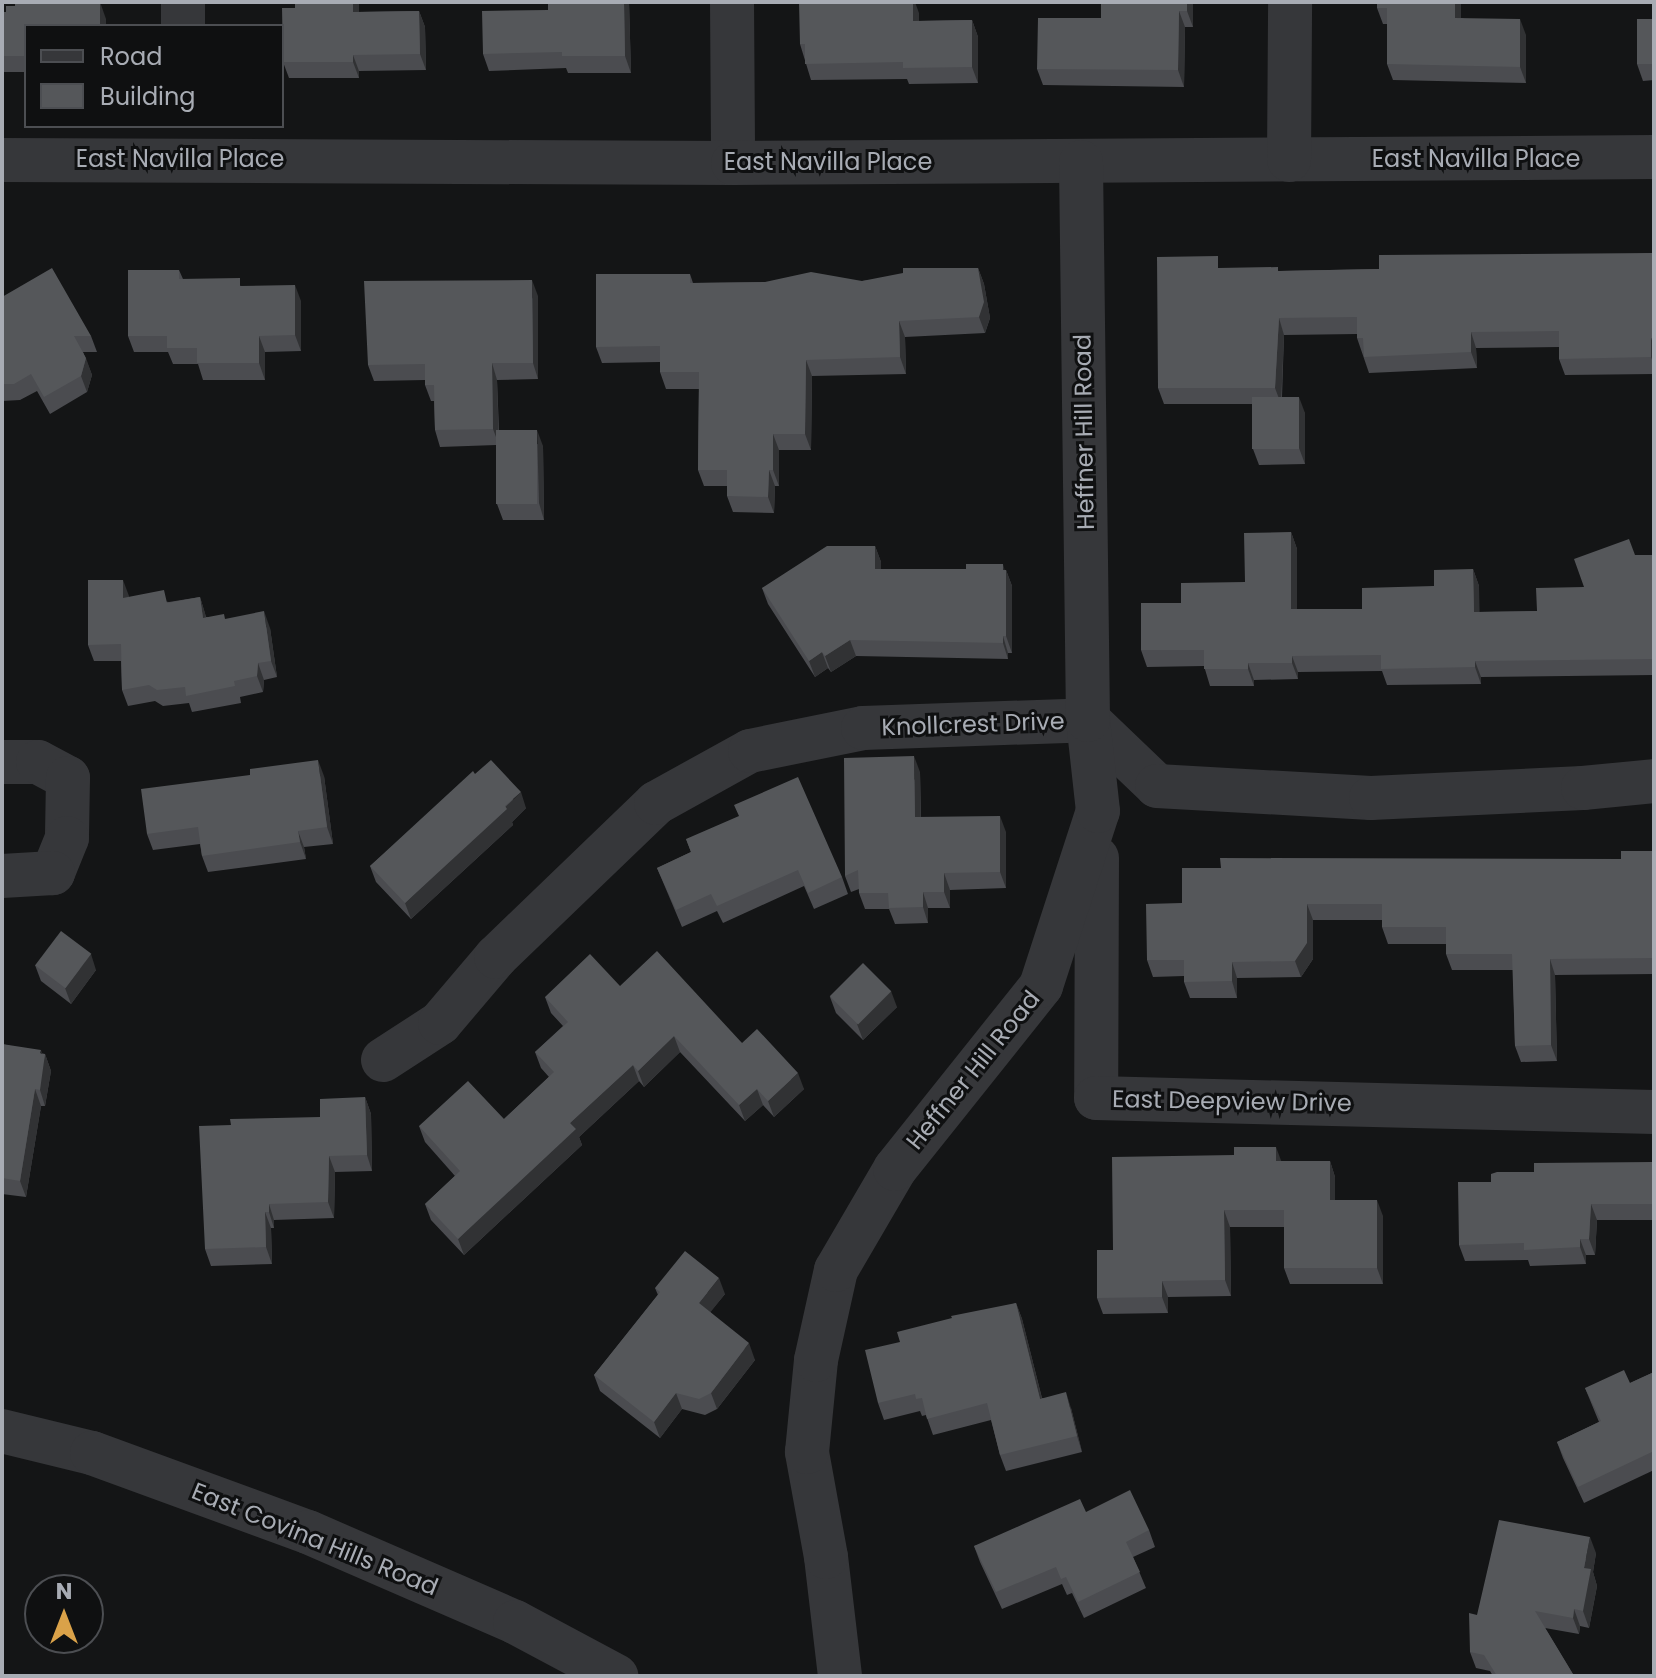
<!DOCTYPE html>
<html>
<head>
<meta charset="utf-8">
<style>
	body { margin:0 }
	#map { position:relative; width:1656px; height:1678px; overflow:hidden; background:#141516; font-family:Poppins,sans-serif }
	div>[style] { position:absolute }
	.minor>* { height:44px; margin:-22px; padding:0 22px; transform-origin:22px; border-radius:22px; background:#36373a }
	.wall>* { inset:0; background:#4b4c50 }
	.shaded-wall>* { inset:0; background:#313234 }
	.building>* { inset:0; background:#55575a; transform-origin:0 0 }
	span { translate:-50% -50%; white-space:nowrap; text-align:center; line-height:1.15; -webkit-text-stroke:6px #0f1011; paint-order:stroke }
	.street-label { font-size:24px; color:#a8acb4 }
	.frame { position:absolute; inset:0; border:4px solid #a8acb4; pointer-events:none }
	.legend { position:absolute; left:24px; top:24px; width:260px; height:104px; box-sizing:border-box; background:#0f1011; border:2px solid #4c4e52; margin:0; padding:10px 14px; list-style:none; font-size:24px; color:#a8acb4 }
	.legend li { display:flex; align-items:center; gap:16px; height:40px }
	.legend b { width:40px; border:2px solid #4c4e52 }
	.north { position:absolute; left:24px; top:1574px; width:80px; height:80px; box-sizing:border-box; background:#0f1011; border:2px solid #4c4e52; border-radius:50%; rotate:0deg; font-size:22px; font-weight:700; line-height:32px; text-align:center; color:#a8acb4 }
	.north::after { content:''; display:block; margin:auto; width:28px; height:36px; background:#daa249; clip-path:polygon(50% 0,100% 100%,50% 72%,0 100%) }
</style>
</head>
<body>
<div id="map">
	<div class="minor">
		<div style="left:732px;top:2px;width:161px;rotate:89.6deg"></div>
		<div style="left:183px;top:26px;width:24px;rotate:-90deg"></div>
		<div style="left:2px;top:160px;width:731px;rotate:0.24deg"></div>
		<div style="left:733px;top:163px;width:921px;rotate:-0.37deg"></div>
		<div style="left:1289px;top:160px;width:158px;rotate:-89.6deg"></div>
		<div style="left:2px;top:762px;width:36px"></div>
		<div style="left:38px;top:762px;width:34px;rotate:28deg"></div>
		<div style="left:68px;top:778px;width:60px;rotate:91deg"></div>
		<div style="left:67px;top:838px;width:38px;rotate:112deg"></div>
		<div style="left:53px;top:873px;width:51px;rotate:176.6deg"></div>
		<div style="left:1097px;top:858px;width:240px;rotate:90.2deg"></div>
		<div style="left:1096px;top:1098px;width:558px;rotate:1.44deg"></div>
		<div style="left:383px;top:1060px;width:68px;rotate:-33deg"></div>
		<div style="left:440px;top:1023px;width:87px;rotate:-49.7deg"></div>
		<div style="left:496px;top:957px;width:222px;rotate:-43.9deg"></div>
		<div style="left:656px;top:803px;width:107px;rotate:-29deg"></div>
		<div style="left:750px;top:751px;width:115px;rotate:-11.5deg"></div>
		<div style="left:863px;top:728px;width:225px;rotate:-2deg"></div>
		<div style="left:1088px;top:720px;width:95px;rotate:43.7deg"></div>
		<div style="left:1157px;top:786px;width:214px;rotate:3.2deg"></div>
		<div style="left:1371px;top:798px;width:212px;rotate:-2.7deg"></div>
		<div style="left:1583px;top:788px;width:71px;rotate:-5.6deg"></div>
		<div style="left:2px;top:1431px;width:93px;rotate:13.7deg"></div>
		<div style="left:92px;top:1453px;width:230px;rotate:20.1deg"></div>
		<div style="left:308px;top:1532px;width:226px;rotate:23.5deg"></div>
		<div style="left:515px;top:1622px;width:115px;rotate:28.1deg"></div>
		<div style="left:840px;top:1676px;width:120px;rotate:-96.7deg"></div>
		<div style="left:826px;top:1557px;width:107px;rotate:-100.3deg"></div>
		<div style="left:807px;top:1452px;width:92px;rotate:-84.4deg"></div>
		<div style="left:816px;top:1360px;width:92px;rotate:-77.5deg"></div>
		<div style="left:836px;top:1270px;width:117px;rotate:-59.7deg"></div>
		<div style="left:895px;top:1169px;width:234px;rotate:-51.4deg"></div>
		<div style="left:1041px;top:986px;width:184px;rotate:-72deg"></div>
		<div style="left:1098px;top:811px;width:92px;rotate:-96.3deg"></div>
		<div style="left:1088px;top:720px;width:558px;rotate:-90.72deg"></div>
	</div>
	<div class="wall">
		<div style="clip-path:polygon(359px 2px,359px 12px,419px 11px,425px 27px,426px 70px,359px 71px,359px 78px,289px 78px,283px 62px,295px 8px)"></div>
		<div style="clip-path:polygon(548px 2px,629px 2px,631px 73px,568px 73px,566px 68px,489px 71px,483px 54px,548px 10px)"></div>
		<div style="clip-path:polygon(1193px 2px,1193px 27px,1185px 27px,1184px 87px,1043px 85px,1037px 69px,1101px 18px)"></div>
		<div style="clip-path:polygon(1377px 2px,1461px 2px,1461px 18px,1526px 35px,1526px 83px,1393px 80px,1387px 64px,1387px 24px,1383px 24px,1377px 8px)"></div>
		<div style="clip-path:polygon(15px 6px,106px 19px,106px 26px,26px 26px,26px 72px,2px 72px,2px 12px,6px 12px)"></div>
		<div style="clip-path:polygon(919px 13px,919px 21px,972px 20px,978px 37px,978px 83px,909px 84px,907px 79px,811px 80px,800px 44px)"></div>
		<div style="clip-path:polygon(1654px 19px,1654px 80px,1643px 81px,1637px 64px)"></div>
		<div style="clip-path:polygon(1654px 253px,1654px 374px,1565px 375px,1559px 359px,1559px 347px,1476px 348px,1477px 368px,1369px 373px,1357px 338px,1357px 334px,1284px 335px,1282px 397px,1305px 413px,1305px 464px,1259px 465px,1253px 449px,1252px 404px,1164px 404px,1158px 388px,1223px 268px,1280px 271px,1379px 269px)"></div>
		<div style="clip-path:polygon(978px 268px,984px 284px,990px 318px,985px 333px,905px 337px,906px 374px,812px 376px,811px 450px,779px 450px,779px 486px,775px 486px,774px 513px,733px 512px,727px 496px,727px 486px,704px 486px,698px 470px,699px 389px,666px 389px,660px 372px,660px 362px,602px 363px,596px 347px,690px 274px,693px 283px,862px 281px)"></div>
		<div style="clip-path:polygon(179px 270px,183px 279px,242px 286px,301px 301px,301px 351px,265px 352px,265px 380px,203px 380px,198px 364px,173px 364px,168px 352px,134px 352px,128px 336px)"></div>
		<div style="clip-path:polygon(538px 296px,538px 379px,497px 380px,499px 430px,543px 446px,544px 520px,503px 520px,497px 504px,496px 445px,440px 447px,435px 430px,434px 401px,431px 401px,425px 385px,425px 380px,374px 381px,368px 365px)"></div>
		<div style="clip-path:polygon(2px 297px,91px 336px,97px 352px,83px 352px,92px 375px,87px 392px,50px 414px,37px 391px,20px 400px,2px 401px)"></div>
		<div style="clip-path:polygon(1291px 532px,1297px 549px,1297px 609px,1362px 609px,1434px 586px,1473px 569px,1479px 586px,1479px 612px,1537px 611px,1584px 587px,1635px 555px,1654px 555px,1654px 675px,1481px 677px,1481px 684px,1387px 685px,1382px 671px,1298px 672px,1298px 679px,1254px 680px,1254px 686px,1210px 686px,1204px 666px,1147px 667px,1141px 650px,1181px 603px,1245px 582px)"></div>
		<div style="clip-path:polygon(875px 546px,881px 562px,881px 569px,1006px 570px,1012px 586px,1012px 653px,1008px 653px,1008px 659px,856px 656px,831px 672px,828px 668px,815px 677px,768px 604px,762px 588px)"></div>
		<div style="clip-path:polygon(129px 597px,169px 602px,200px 597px,206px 617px,226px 619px,270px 628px,277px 677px,264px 680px,263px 692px,240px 697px,241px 703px,192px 712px,189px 703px,163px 706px,155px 701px,128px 706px,122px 690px,121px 661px,94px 661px,88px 645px)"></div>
		<div style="clip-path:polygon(920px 772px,921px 817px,1006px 832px,1006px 888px,950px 890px,950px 908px,928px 908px,928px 923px,895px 924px,889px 909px,865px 909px,859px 893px,859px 889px,851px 892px,845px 876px)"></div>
		<div style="clip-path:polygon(475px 774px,526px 808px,512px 822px,513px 825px,411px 919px,376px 882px,370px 866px)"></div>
		<div style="clip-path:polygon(250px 775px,324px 776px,333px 844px,304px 847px,306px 859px,208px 872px,202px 856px,200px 844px,153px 850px,147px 834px)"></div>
		<div style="clip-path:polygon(686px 839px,842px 877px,848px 894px,814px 909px,804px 886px,723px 923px,717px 911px,682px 927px,657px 868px,691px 852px)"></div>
		<div style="clip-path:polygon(1654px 851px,1654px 974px,1555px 975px,1557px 1061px,1521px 1062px,1515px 1046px,1513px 970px,1452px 970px,1446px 954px,1446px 944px,1388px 944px,1382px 927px,1382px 920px,1313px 920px,1313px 959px,1301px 977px,1237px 978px,1237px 998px,1190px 998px,1184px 982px,1184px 976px,1153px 977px,1147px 960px,1182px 903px,1221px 868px,1621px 859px)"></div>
		<div style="clip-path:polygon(35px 965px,96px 970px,71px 1004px,41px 981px)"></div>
		<div style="clip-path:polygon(620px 986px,742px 1043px,804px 1089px,774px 1117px,763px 1105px,745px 1121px,680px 1052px,644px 1087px,639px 1081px,579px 1137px,582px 1145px,464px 1255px,431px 1220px,425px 1204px,455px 1176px,425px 1142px,419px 1126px,504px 1119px,549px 1077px,541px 1068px,535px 1052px,563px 1026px,551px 1013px,545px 997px)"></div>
		<div style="clip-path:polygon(830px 997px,897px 1007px,863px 1040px,836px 1013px)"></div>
		<div style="clip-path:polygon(2px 1044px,45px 1054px,51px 1071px,45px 1106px,41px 1106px,26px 1197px,2px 1194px)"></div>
		<div style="clip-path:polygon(365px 1097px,371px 1114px,372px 1171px,335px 1172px,334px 1218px,274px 1220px,274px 1228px,271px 1228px,272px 1264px,211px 1266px,205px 1249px,320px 1117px)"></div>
		<div style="clip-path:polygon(1281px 1161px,1330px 1161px,1335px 1177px,1335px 1200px,1383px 1216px,1383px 1284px,1290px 1284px,1284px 1268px,1284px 1227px,1230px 1227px,1231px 1296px,1168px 1297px,1168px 1313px,1103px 1314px,1097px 1298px)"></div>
		<div style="clip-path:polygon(1654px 1162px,1654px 1220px,1597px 1220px,1595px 1255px,1586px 1255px,1586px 1264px,1530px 1266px,1528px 1260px,1465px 1261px,1459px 1245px,1491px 1182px,1534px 1172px)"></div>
		<div style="clip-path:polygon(655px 1288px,725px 1294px,710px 1312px,755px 1360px,717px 1409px,705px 1415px,682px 1409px,660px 1438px,600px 1391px,594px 1375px,658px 1295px)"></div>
		<div style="clip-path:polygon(1016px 1303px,1022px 1319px,1042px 1398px,1071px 1408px,1082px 1452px,1006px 1471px,1000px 1455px,991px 1420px,933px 1435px,926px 1415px,922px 1416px,920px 1411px,884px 1420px,878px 1403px,900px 1342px)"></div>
		<div style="clip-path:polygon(1654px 1372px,1654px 1470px,1584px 1503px,1563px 1458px,1557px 1442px,1599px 1422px,1585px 1388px,1630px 1383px)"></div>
		<div style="clip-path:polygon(1086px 1512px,1149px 1530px,1155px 1547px,1133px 1557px,1146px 1588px,1084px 1618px,1072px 1593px,1067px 1595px,1062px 1584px,1002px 1609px,980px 1562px,974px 1546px)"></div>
		<div style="clip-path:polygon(1596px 1553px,1593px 1572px,1597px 1586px,1589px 1628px,1580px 1626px,1579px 1634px,1545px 1628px,1574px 1676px,1493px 1676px,1490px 1671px,1476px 1668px,1470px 1652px,1477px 1615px)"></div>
	</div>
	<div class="shaded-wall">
		<div style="clip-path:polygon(100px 2px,106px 19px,106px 26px,100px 26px)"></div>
		<div style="clip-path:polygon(353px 2px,359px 2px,359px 28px,353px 12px)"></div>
		<div style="clip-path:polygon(624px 2px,629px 2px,631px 73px,625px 56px)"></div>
		<div style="clip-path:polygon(913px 2px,915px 2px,919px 13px,919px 37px,913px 21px)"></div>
		<div style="clip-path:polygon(1187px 2px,1193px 2px,1193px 27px,1187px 11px)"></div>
		<div style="clip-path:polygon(1455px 2px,1461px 2px,1461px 34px,1455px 18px)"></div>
		<div style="clip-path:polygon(419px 11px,425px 27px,426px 70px,420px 54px)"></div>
		<div style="clip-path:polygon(1179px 11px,1185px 27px,1184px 87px,1178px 70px)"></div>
		<div style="clip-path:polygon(1520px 19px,1526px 35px,1526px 83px,1520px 67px)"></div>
		<div style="clip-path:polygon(972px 20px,978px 37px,978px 83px,972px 67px)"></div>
		<div style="clip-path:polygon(353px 55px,359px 71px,359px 78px,353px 62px)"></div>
		<div style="clip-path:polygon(978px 268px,984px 284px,990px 318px,985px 333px,979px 317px)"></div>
		<div style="clip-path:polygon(532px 280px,538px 296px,538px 379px,533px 363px)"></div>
		<div style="clip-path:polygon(295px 285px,301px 301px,301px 351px,295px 335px)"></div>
		<div style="clip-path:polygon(1279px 318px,1284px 335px,1281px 404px,1275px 388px)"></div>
		<div style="clip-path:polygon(899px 321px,905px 337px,906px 374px,900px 357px)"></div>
		<div style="clip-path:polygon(1471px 332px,1476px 348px,1477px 368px,1471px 352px)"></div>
		<div style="clip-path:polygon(259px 336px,265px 352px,265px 380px,259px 363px)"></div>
		<div style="clip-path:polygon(1651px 338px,1654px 346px,1654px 365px,1651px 357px)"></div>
		<div style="clip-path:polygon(86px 358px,92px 375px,87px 392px,81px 376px)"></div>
		<div style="clip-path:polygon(806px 360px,812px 376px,811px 450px,805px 434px)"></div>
		<div style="clip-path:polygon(492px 363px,497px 380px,499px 445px,493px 429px)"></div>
		<div style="clip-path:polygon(1299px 397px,1305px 413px,1305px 464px,1299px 448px)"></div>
		<div style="clip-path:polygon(537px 430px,543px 446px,544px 520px,539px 503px)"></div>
		<div style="clip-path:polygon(773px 434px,779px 450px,779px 486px,773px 470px)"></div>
		<div style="clip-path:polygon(769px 470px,775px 486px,774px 513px,768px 497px)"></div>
		<div style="clip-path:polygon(1291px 532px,1297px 549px,1297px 625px,1291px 609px)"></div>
		<div style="clip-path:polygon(875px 546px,881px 562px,881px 586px,875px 569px)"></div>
		<div style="clip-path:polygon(1003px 564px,1006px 575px,1006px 570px,1012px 586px,1012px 653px,1006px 636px)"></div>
		<div style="clip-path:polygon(1473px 569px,1479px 586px,1480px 629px,1474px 612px)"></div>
		<div style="clip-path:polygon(123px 580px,129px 596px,129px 614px,123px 598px)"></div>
		<div style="clip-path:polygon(200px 597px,205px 613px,209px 634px,203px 618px)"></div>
		<div style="clip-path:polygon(264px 611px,270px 628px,277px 677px,271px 661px)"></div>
		<div style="clip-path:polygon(1003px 636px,1008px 653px,1008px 659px,1003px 643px)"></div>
		<div style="clip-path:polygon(850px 640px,856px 656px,831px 672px,825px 656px)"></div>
		<div style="clip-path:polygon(822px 652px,828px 668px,815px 677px,809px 661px)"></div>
		<div style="clip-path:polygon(1292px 656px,1298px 672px,1298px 679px,1292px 663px)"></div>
		<div style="clip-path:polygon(1475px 661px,1481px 677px,1481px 684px,1475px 667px)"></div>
		<div style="clip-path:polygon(258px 663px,264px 680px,263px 692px,257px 676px)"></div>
		<div style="clip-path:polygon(1248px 663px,1254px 680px,1254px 686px,1248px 669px)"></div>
		<div style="clip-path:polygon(914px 756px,920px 772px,921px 833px,915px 817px)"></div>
		<div style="clip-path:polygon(318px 760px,324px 776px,333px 844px,327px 827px)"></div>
		<div style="clip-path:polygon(521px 792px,526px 808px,512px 822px,513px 825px,411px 919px,405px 903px)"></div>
		<div style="clip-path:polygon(1000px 816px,1006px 832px,1006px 888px,1000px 872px)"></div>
		<div style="clip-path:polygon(298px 831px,304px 847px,306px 859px,300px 842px)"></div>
		<div style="clip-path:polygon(944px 873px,950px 890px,950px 908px,944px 892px)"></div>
		<div style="clip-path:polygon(923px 892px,928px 908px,928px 923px,923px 907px)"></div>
		<div style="clip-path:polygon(1307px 904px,1313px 920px,1313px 959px,1301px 977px,1295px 961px)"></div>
		<div style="clip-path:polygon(91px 954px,96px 970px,71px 1004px,65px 988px)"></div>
		<div style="clip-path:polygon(1550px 959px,1555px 975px,1557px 1061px,1551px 1045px)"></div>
		<div style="clip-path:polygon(1232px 962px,1237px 978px,1237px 998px,1232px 981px)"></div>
		<div style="clip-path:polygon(891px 991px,897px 1007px,863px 1040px,857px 1024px)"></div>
		<div style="clip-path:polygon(674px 1036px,680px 1052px,644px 1087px,638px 1071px)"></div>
		<div style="clip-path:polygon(41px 1050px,44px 1060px,45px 1054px,51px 1071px,45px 1106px,40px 1090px)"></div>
		<div style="clip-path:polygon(633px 1065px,639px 1081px,579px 1137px,582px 1145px,464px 1255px,458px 1239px,570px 1123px)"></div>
		<div style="clip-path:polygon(798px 1073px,804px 1089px,774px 1117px,768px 1101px)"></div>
		<div style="clip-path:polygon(35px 1089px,41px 1106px,26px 1197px,20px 1181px)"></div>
		<div style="clip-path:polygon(757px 1089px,763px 1105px,745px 1121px,739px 1105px)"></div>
		<div style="clip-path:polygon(365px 1097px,371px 1114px,372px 1171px,367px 1155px)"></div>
		<div style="clip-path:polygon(1276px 1147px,1282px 1163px,1276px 1161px)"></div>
		<div style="clip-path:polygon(329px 1156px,335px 1172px,334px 1218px,328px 1202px)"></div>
		<div style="clip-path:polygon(1330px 1161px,1335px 1177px,1335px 1216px,1330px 1200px)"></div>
		<div style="clip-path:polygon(1377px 1200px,1383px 1216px,1383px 1284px,1377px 1268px)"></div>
		<div style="clip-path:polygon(269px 1204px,274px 1220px,274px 1228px,269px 1212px)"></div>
		<div style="clip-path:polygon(1591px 1204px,1597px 1220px,1595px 1255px,1589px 1239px)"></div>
		<div style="clip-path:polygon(1224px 1210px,1230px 1227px,1231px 1296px,1225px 1280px)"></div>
		<div style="clip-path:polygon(265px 1212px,271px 1228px,272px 1264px,266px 1247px)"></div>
		<div style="clip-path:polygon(1580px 1239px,1586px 1255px,1586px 1264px,1580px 1247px)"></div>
		<div style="clip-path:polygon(719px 1278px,725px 1294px,705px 1319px,699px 1303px)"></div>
		<div style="clip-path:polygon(1162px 1281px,1168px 1297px,1168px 1313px,1162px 1297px)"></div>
		<div style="clip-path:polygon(1016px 1303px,1022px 1319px,1046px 1415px,1040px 1399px)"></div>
		<div style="clip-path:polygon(749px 1343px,755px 1360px,717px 1409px,711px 1393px)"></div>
		<div style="clip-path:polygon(1066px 1392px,1071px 1408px,1082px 1452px,1077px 1436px)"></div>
		<div style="clip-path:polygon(676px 1393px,682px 1409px,660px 1438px,654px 1422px)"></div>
		<div style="clip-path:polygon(1590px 1537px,1596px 1553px,1593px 1572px,1597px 1586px,1589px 1628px,1583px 1611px,1584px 1568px)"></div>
		<div style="clip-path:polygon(1574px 1609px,1580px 1626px,1579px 1634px,1573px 1618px)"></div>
	</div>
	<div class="building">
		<div style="clip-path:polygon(15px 2px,100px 2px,100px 26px,26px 26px,26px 56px,2px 56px,2px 12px,6px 12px,6px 6px,15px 6px)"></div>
		<div style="clip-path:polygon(295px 2px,353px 2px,353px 12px,419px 11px,420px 54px,353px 55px,353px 62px,283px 62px,282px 8px,295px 8px)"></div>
		<div style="clip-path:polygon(548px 2px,624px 2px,625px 56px,562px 56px,562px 52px,483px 54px,482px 11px,548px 10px)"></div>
		<div style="clip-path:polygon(799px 2px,913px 2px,913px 21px,972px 20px,972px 67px,903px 68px,903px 62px,805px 64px,805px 44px,800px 44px)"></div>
		<div style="clip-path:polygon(1101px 2px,1187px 2px,1187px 11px,1179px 11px,1178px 70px,1037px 69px,1038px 18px,1101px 18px)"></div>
		<div style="clip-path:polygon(1377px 2px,1455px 2px,1455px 18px,1520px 19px,1520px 67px,1387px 64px,1387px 8px,1377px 8px)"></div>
		<div style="left:1637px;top:19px;width:17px;height:45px"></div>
		<div style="clip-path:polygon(1654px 253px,1654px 338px,1651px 338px,1651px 357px,1559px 359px,1559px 331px,1471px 332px,1471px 352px,1364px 357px,1363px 338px,1357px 338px,1357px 317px,1279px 318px,1275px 388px,1158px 388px,1157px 257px,1218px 256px,1218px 268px,1278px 267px,1278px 271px,1379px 269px,1379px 255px)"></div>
		<div style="clip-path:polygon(52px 268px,91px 336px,74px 336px,86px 358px,81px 376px,44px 397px,31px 374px,14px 384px,2px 384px,2px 297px)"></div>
		<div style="clip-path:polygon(903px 268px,978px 268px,984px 302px,979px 317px,899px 321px,900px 357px,806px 360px,805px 434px,773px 434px,773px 470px,769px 470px,768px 497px,727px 496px,727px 470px,698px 470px,699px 372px,660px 372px,660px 346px,596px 347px,596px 274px,690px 274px,690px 283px,765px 282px,811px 272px,862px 281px,903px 273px)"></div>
		<div style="clip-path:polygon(128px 270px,179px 270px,179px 279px,240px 278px,240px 286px,295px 285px,295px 335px,259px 336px,259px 363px,197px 363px,197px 348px,167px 348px,167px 336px,128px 336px)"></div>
		<div style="clip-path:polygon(532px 280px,533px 363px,492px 363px,493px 429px,435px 430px,434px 385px,425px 385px,425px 364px,368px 365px,364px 281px)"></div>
		<div style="left:1252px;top:397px;width:47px;height:52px"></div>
		<div style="left:496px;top:430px;width:41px;height:74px"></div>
		<div style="clip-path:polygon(1291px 532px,1291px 609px,1362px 609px,1362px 588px,1434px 586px,1434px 570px,1473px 569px,1474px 612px,1537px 611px,1536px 588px,1584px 587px,1574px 559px,1629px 539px,1635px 555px,1654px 555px,1654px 659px,1475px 661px,1475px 667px,1381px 669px,1381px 655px,1292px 656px,1292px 663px,1248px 663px,1248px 669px,1204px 669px,1204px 650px,1141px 650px,1141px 603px,1181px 603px,1181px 583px,1245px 582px,1244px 533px)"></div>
		<div style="clip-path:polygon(827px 546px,875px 546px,875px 569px,966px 569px,966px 564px,1003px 564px,1003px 570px,1006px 570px,1006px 636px,1003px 636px,1003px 643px,850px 640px,825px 656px,822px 652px,809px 661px,762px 588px)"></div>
		<div style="clip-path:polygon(88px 580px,123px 580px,123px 598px,164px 590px,167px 603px,200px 597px,203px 618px,224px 614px,225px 619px,264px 611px,271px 661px,258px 663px,257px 676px,234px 681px,235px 686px,186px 696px,185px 687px,157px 690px,149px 685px,122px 690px,121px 644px,88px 645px)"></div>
		<div style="clip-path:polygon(914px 756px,915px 817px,1000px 816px,1000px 872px,944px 873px,944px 892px,923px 892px,923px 907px,889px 908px,888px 893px,859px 893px,858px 870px,845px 876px,844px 758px)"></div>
		<div style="clip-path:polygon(318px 760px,327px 827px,298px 831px,300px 842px,202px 856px,198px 827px,147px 834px,141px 789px,250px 775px,250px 769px)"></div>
		<div style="clip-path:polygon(491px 760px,521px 792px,505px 806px,507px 809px,405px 903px,370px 866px,473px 771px,475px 774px)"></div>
		<div style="clip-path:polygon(798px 777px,842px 877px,808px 893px,798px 870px,717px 906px,711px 894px,676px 910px,657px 868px,691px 852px,686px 839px,739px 816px,734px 805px)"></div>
		<div style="clip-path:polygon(1621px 851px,1654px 851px,1654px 958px,1550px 959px,1551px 1045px,1515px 1046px,1512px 954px,1446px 954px,1446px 927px,1382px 927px,1382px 904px,1307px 904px,1307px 943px,1295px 961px,1232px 962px,1232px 981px,1184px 982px,1184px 960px,1147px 960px,1146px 904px,1182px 903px,1182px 868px,1221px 868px,1220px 858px,1621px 859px)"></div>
		<div style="left:61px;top:931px;width:38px;height:43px;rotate:37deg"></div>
		<div style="clip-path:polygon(657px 951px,742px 1043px,757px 1029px,798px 1073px,768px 1101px,757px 1089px,739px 1105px,674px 1036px,638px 1071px,633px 1065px,570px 1123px,576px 1129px,458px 1239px,425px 1204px,460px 1171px,419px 1126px,468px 1081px,504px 1119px,554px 1072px,535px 1052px,568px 1022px,545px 997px,590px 954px,620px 986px)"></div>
		<div style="left:863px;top:963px;width:40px;height:47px;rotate:45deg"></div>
		<div style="clip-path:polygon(2px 1044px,41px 1050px,40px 1054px,45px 1054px,40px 1090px,35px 1089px,20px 1181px,2px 1178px)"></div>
		<div style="clip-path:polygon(365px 1097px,367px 1155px,329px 1156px,328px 1202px,269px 1204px,269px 1212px,265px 1212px,266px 1247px,205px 1249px,199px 1126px,231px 1125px,230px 1119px,320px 1117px,320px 1099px)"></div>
		<div style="clip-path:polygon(1234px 1147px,1276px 1147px,1276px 1161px,1330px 1161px,1330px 1200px,1377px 1200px,1377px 1268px,1284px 1268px,1284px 1210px,1224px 1210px,1225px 1280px,1162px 1281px,1162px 1297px,1097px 1298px,1097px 1250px,1113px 1250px,1112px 1157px,1234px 1155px)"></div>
		<div style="clip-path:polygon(1654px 1162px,1654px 1204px,1591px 1204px,1589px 1239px,1580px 1239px,1580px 1247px,1524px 1250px,1524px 1243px,1459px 1245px,1458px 1182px,1491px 1182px,1491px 1174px,1497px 1172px,1534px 1172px,1534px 1163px)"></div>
		<div style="clip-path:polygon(685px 1251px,719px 1278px,699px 1303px,749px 1343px,711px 1393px,699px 1399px,676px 1393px,654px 1422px,594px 1375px,660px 1292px,655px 1288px)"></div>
		<div style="clip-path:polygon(1016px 1303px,1040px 1399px,1066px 1392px,1077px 1436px,1000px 1455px,987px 1403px,927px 1419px,922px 1398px,916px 1399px,915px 1394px,878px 1403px,865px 1350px,900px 1342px,897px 1332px,952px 1318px,951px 1316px)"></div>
		<div style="clip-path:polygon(1624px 1370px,1630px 1383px,1654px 1372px,1654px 1451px,1578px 1487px,1557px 1442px,1601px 1421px,1585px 1388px)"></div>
		<div style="clip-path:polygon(1130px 1490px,1149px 1530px,1126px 1542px,1140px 1572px,1078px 1602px,1066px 1577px,1061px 1579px,1056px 1567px,996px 1592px,974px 1546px,1080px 1499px,1086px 1512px)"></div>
		<div style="clip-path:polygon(1499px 1520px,1590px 1537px,1584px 1568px,1591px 1569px,1583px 1611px,1574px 1609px,1573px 1618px,1535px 1611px,1573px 1674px,1570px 1676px,1497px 1676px,1484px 1655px,1470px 1652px,1469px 1613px,1477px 1615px)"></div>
	</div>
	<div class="street-label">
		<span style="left:180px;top:159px">East Navilla Place</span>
		<span style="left:1476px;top:159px">East Navilla Place</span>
		<span style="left:828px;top:162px">East Navilla Place</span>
		<span style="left:1084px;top:432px;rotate:-91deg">Heffner Hill Road</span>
		<span style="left:973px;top:724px;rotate:-2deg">Knollcrest Drive</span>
		<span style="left:973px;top:1070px;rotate:-51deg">Heffner Hill Road</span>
		<span style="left:1232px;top:1101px;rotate:1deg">East Deepview Drive</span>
		<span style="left:315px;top:1539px;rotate:22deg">East Covina Hills Road</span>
	</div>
	<div class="frame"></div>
	<ul class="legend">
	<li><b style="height:10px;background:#36373a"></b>Road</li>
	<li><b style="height:22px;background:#55575a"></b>Building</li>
	</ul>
	<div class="north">N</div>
</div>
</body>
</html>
